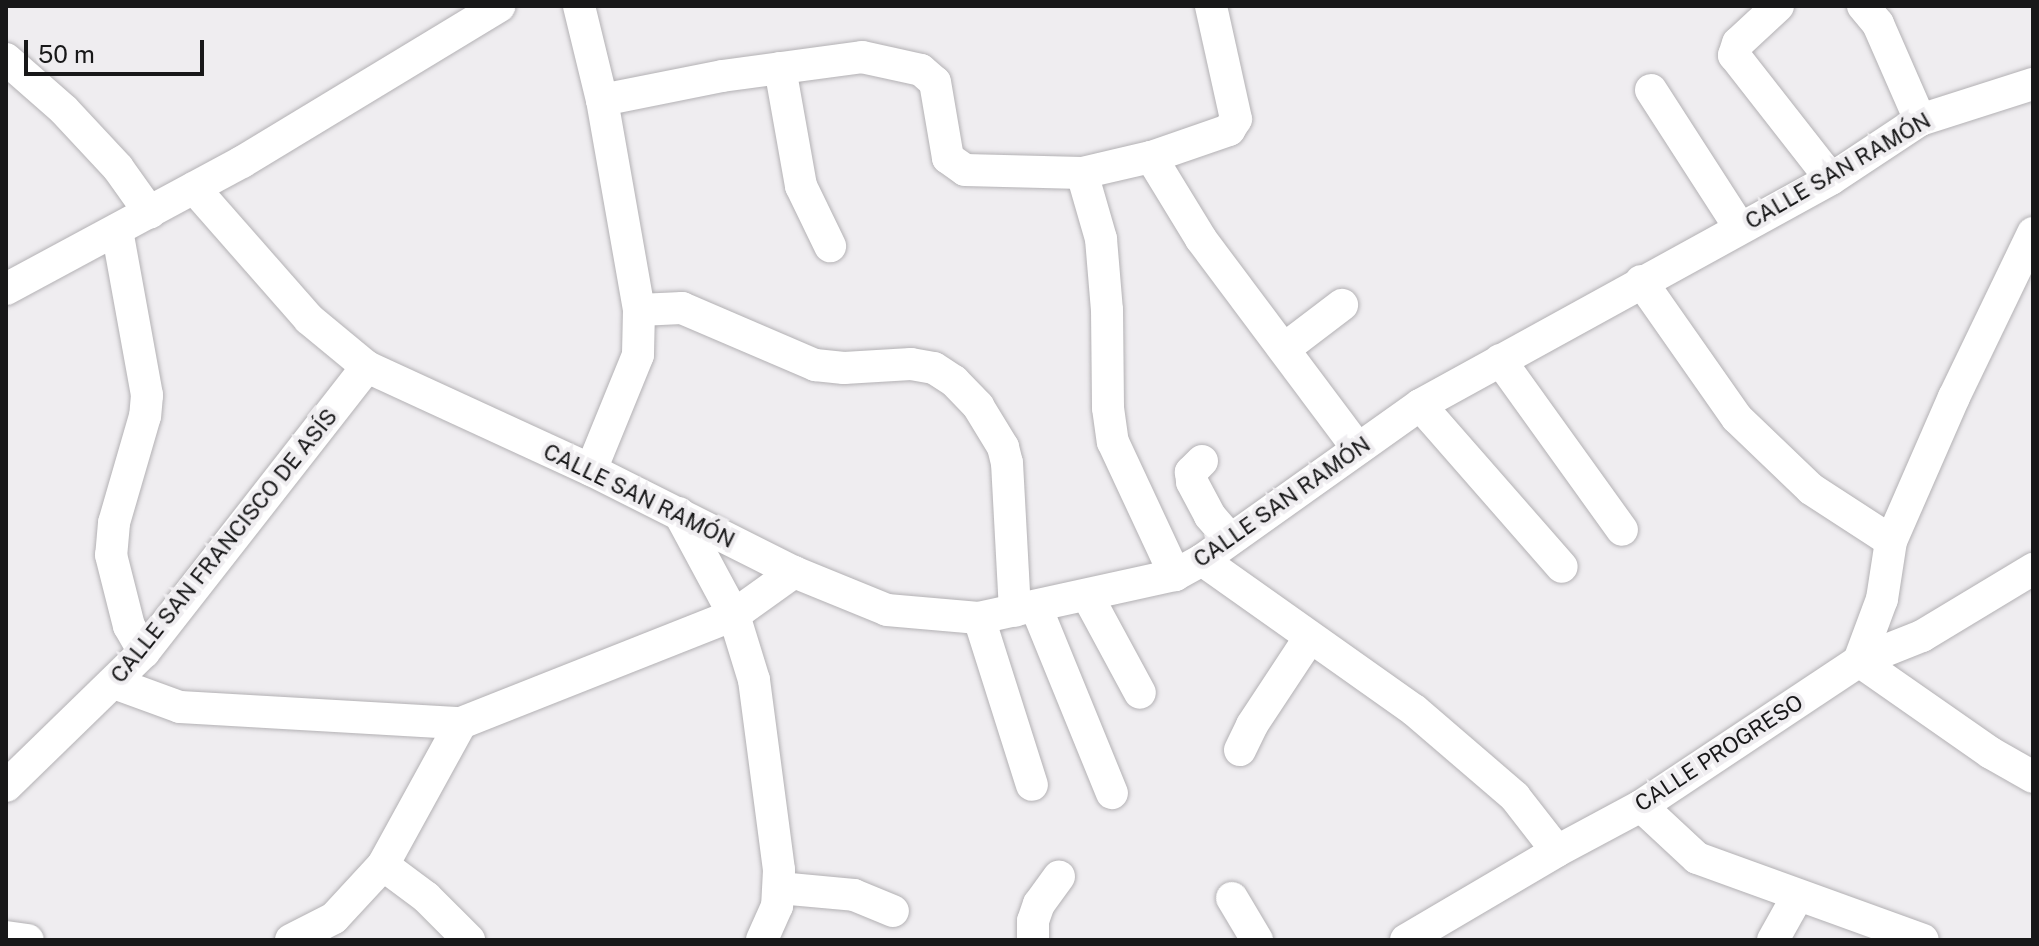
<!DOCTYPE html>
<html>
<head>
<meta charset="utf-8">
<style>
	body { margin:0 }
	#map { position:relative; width:2039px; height:946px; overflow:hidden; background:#efedf0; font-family:"Public Sans",sans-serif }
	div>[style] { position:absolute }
	.roads { filter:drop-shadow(0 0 2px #b3b1b4) drop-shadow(0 0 2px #b3b1b4) }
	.minor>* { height:32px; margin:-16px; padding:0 16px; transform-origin:16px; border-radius:16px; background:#fff }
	span { translate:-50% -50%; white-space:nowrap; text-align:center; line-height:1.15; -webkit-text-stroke:8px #efedf0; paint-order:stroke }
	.street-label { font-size:22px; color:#181819 }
	.frame { position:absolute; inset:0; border:8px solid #181819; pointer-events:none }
	.scale { position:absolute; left:24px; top:40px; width:180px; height:36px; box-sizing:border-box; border:4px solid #181819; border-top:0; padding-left:10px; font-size:24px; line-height:28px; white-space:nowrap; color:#181819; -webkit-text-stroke:6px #efedf0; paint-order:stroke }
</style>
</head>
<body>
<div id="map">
	<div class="roads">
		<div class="minor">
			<div style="left:579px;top:6px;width:97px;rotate:76.3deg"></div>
			<div style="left:602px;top:100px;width:213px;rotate:80deg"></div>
			<div style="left:639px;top:310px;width:45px;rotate:91.3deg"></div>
			<div style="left:638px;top:355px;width:124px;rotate:112.2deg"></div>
			<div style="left:1778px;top:6px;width:54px;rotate:137.2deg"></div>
			<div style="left:1738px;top:43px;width:13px;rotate:108deg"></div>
			<div style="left:1734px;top:55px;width:157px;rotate:52deg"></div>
			<div style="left:1863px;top:6px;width:23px;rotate:50deg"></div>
			<div style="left:1878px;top:24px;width:105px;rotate:66.4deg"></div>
			<div style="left:6px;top:59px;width:77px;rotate:41.3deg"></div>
			<div style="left:64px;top:110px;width:79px;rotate:47deg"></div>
			<div style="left:118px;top:168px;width:55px;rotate:54.6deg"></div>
			<div style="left:780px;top:68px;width:120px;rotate:79.9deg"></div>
			<div style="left:801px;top:186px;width:67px;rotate:64.2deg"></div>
			<div style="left:1651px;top:90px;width:164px;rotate:57.2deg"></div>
			<div style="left:602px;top:100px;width:122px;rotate:-11.3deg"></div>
			<div style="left:722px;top:76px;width:141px;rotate:-7.7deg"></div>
			<div style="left:862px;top:57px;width:60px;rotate:12.4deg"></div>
			<div style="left:921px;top:70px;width:18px;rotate:41deg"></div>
			<div style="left:935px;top:82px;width:77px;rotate:80.3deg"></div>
			<div style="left:948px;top:158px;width:21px;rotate:35deg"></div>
			<div style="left:965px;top:170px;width:117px;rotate:1.5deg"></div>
			<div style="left:1082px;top:173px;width:71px;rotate:-13.1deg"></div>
			<div style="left:1151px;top:157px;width:83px;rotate:-19.1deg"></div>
			<div style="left:1229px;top:130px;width:13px;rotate:-58deg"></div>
			<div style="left:1236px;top:119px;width:116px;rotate:-102.5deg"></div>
			<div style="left:1151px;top:157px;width:96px;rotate:58.6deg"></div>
			<div style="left:1201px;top:239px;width:262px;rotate:53.2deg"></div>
			<div style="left:1082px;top:173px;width:69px;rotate:73.9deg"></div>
			<div style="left:1101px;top:239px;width:71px;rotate:85.2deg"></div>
			<div style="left:1107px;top:310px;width:98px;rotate:89.4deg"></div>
			<div style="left:1108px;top:408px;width:34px;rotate:82deg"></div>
			<div style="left:1113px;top:442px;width:147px;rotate:65deg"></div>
			<div style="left:194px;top:188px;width:174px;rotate:48.7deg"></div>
			<div style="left:309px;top:319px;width:75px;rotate:39.6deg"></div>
			<div style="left:367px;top:367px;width:247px;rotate:24.7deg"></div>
			<div style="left:591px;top:470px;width:227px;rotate:26.7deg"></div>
			<div style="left:794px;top:572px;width:100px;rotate:22.2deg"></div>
			<div style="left:887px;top:610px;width:92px;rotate:5deg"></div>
			<div style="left:979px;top:618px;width:201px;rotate:-12.4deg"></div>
			<div style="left:1175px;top:575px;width:31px;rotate:-29deg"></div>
			<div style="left:1202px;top:560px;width:267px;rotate:-35.4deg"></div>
			<div style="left:1420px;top:405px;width:469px;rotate:-28.8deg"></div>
			<div style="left:1831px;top:179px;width:107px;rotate:-33.5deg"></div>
			<div style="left:1920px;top:120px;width:119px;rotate:-17.7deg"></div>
			<div style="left:117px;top:230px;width:168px;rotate:79.7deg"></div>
			<div style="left:147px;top:395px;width:21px;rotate:95deg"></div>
			<div style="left:145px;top:416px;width:111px;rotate:106.2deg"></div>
			<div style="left:114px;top:523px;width:32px;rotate:95deg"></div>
			<div style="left:111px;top:555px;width:73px;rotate:75.8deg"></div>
			<div style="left:129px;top:626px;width:30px;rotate:60deg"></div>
			<div style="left:2033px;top:233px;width:182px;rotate:115.7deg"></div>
			<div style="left:1954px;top:397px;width:157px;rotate:113.6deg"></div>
			<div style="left:1891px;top:541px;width:59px;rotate:98.8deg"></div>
			<div style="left:1882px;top:599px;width:66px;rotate:110.4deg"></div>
			<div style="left:1859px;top:661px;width:161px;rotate:34.9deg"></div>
			<div style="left:1991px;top:753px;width:48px;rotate:29.7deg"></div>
			<div style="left:1641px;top:281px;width:167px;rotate:55deg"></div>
			<div style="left:1737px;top:418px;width:103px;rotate:43.8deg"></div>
			<div style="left:1811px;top:489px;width:95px;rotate:33deg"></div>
			<div style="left:6px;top:289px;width:268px;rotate:-28.3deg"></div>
			<div style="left:242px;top:162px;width:301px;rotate:-31.2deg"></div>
			<div style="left:639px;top:310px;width:43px;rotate:-2.7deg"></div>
			<div style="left:682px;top:308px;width:145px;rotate:23.2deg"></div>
			<div style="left:815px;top:365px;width:29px;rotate:6deg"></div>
			<div style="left:844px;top:368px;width:67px;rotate:-3.4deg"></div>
			<div style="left:911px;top:364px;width:23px;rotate:10deg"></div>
			<div style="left:934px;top:368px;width:24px;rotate:33deg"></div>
			<div style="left:954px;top:381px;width:35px;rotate:46deg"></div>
			<div style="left:978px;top:406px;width:48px;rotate:58.6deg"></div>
			<div style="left:1003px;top:447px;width:16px;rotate:76deg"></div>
			<div style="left:1007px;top:463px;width:148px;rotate:86.9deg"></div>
			<div style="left:1284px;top:349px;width:73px;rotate:-37.2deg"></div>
			<div style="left:1500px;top:360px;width:209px;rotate:54.3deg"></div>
			<div style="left:1420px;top:405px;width:215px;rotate:48.8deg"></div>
			<div style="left:1202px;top:461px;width:16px;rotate:135deg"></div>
			<div style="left:1191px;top:472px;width:10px;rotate:84deg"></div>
			<div style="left:1192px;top:482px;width:38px;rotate:62deg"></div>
			<div style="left:1210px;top:516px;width:30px;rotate:49deg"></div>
			<div style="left:679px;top:513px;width:116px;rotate:61.7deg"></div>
			<div style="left:734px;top:615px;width:68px;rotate:72.9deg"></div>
			<div style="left:754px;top:680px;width:192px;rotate:82.5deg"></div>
			<div style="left:779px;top:870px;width:36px;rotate:93deg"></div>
			<div style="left:777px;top:906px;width:37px;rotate:114deg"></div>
			<div style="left:1202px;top:560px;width:260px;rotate:35.3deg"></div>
			<div style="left:1414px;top:710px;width:133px;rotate:40.7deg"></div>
			<div style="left:1515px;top:797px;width:68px;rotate:52.1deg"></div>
			<div style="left:1087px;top:595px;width:111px;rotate:61.6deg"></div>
			<div style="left:1036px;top:607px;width:201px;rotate:67.8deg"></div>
			<div style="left:979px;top:618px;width:175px;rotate:72.4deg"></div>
			<div style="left:114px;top:683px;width:70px;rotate:20deg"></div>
			<div style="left:180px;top:707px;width:281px;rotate:3.3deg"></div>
			<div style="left:461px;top:723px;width:294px;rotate:-21.6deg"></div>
			<div style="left:734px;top:615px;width:74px;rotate:-35.6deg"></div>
			<div style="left:1240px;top:750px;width:28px;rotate:-64deg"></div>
			<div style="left:1252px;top:725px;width:105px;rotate:-56.6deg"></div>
			<div style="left:6px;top:786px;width:192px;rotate:-44.2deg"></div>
			<div style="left:144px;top:652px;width:362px;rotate:-52deg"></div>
			<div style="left:1641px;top:806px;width:76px;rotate:42.9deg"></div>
			<div style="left:1697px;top:858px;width:240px;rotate:19.9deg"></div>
			<div style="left:383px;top:865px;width:54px;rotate:36.7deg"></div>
			<div style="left:426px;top:897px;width:61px;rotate:45deg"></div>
			<div style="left:779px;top:888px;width:75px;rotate:5.3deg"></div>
			<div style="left:854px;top:895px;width:42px;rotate:22.3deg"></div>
			<div style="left:1232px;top:898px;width:49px;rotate:59.2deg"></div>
			<div style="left:6px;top:937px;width:22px;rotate:8deg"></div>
			<div style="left:291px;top:940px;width:48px;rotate:-27.1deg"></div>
			<div style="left:334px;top:918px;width:72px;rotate:-47.2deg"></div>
			<div style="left:383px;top:865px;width:162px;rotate:-61.2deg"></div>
			<div style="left:1033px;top:940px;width:19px;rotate:-90deg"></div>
			<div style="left:1033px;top:921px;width:18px;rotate:-71deg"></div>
			<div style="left:1039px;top:904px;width:34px;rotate:-54deg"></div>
			<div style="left:1406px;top:940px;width:175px;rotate:-30.5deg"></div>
			<div style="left:1557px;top:851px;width:95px;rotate:-28.2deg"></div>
			<div style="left:1641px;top:806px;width:262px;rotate:-33.6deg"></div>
			<div style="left:1859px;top:661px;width:68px;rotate:-21.6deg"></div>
			<div style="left:1922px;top:636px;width:130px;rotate:-31.1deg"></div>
			<div style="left:1773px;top:940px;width:49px;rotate:-60.8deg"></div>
		</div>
	</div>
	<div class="street-label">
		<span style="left:1838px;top:171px;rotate:-30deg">CALLE SAN RAMÓN</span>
		<span style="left:639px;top:496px;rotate:26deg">CALLE SAN RAMÓN</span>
		<span style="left:1282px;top:502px;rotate:-35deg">CALLE SAN RAMÓN</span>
		<span style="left:224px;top:546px;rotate:-51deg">CALLE SAN FRANCISCO DE ASÍS</span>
		<span style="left:1719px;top:753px;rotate:-33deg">CALLE PROGRESO</span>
	</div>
	<div class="frame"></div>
	<div class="scale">50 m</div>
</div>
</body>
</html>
